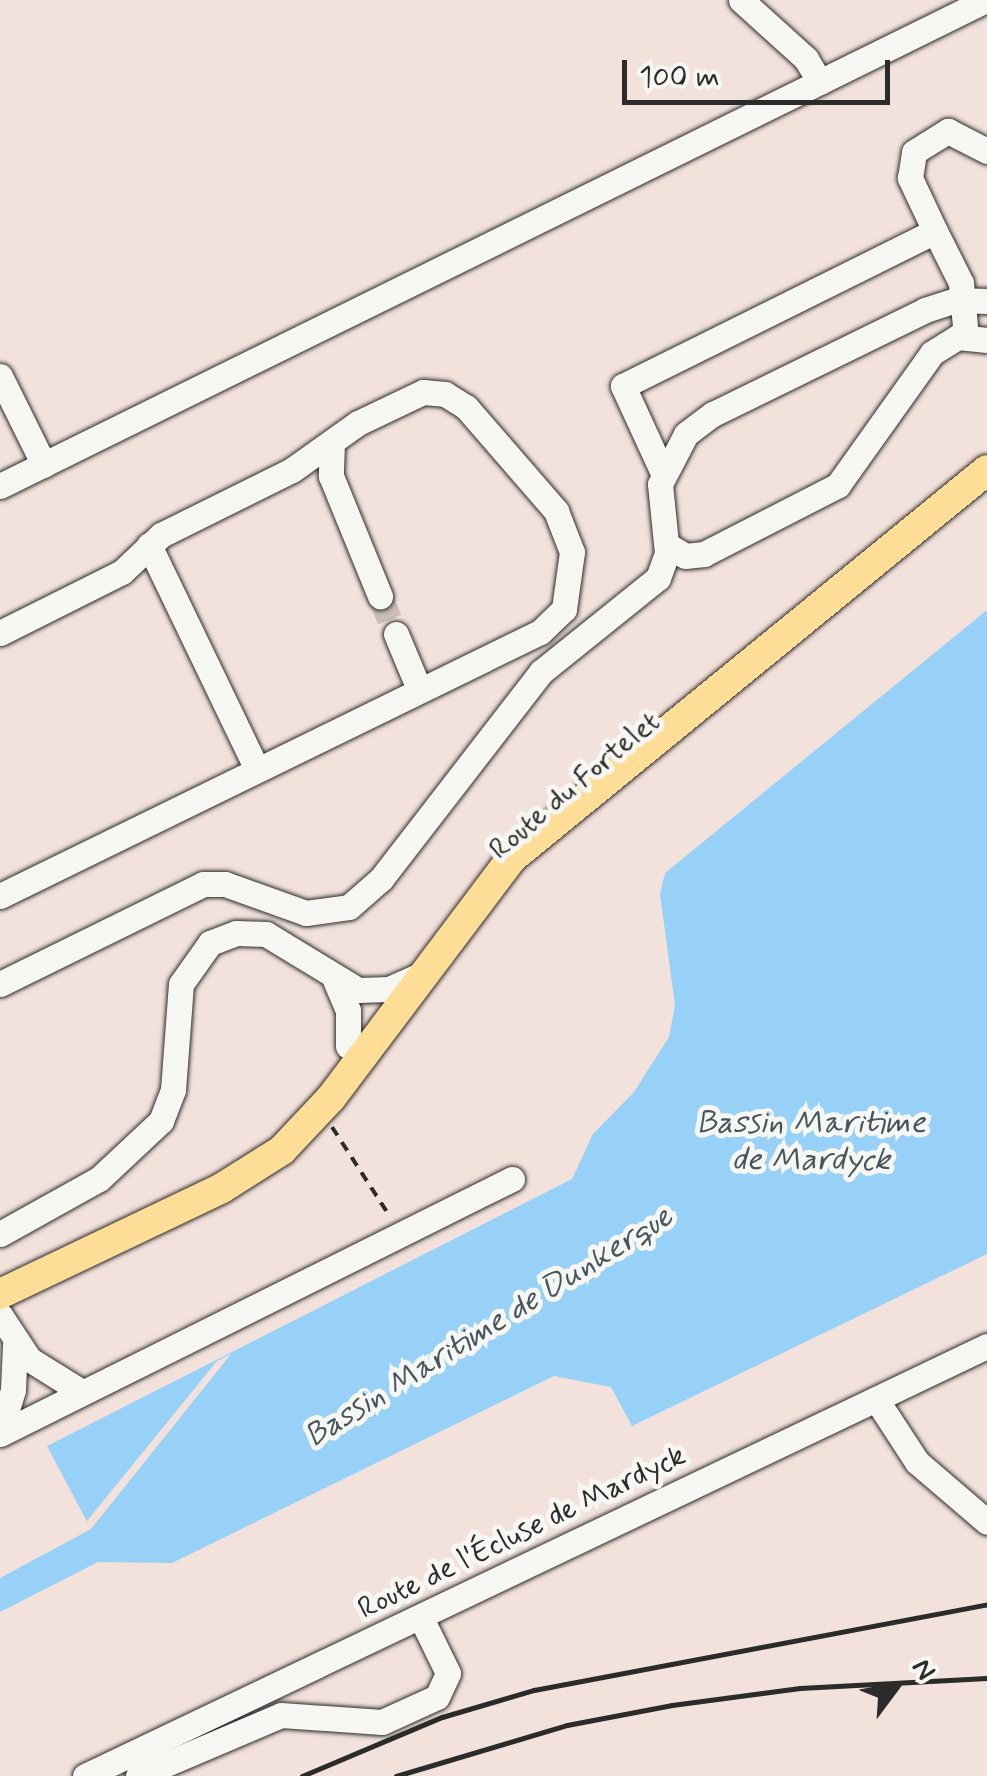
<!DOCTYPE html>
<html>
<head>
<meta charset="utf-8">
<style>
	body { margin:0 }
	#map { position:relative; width:987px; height:1776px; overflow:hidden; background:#f3e2db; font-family:Mynerve,sans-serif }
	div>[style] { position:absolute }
	.water>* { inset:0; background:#97d1f7 }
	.pier>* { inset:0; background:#f3e2db }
	.minor-tunnel>* { height:25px; margin-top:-12.5px; transform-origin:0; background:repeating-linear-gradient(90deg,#cbbdb8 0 25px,transparent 0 37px) }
	.path>* { height:4px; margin-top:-2px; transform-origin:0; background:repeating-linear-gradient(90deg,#2b2b2b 0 10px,transparent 0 18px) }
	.roads { filter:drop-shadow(0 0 2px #2b2b2b) drop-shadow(0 0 2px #2b2b2b) }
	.minor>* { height:25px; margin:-12.5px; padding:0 12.5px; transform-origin:12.5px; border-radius:12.5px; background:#f6f6f2 }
	.major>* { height:30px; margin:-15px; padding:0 15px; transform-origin:15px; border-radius:15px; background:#fedd96 }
	.rail>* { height:5px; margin:-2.5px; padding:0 2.5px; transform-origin:2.5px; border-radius:2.5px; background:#2b2b2b }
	span { translate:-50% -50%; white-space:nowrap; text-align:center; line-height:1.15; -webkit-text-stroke:10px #f6f6f2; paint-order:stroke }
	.street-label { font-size:30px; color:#2b2b2b }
	.water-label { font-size:32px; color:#46545e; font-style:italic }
	.north { position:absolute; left:847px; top:1636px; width:100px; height:100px; -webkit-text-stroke:8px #f6f6f2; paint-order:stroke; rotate:58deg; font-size:28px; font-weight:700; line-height:40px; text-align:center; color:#2b2b2b }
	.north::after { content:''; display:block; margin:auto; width:35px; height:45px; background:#2b2b2b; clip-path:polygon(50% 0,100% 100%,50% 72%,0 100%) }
	.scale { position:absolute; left:622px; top:60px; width:268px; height:45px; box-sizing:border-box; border:5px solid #2b2b2b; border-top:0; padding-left:12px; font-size:30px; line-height:35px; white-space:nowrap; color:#2b2b2b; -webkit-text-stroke:8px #f6f6f2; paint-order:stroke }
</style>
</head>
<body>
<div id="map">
	<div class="water">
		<div style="clip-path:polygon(987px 610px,987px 1254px,632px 1426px,611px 1387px,554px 1376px,172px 1563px,98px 1562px,0 1612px,0 1578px,91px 1529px,47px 1446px,572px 1179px,593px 1134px,634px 1092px,669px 1037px,675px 1005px,660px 894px,665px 873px)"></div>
	</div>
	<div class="pier">
		<div style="clip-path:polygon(231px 1354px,91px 1529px,87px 1521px,217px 1361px)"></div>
	</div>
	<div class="minor-tunnel">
		<div style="left:380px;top:596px;width:41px;rotate:67.2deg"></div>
	</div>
	<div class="path">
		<div style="left:332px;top:1127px;width:105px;rotate:57.1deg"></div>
	</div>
	<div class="roads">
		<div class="minor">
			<div style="left:741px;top:0;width:88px;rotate:42.2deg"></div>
			<div style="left:806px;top:59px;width:27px;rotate:59deg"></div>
			<div style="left:935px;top:231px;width:59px;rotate:-115.3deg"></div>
			<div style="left:910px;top:178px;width:26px;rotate:-81deg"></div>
			<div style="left:914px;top:152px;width:40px;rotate:-32deg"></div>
			<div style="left:948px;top:131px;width:44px;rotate:27.1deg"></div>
			<div style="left:0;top:376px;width:99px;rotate:63.7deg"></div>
			<div style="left:332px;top:442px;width:34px;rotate:92deg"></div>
			<div style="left:331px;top:476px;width:130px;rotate:67.8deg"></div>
			<div style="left:663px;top:473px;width:96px;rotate:-114.7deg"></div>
			<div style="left:623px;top:386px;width:348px;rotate:-26.4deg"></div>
			<div style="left:935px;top:231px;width:58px;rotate:63.4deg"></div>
			<div style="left:961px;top:283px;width:54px;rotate:84.7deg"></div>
			<div style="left:0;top:486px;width:1099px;rotate:-26.24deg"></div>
			<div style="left:149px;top:545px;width:249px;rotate:64.3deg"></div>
			<div style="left:667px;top:545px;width:21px;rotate:31deg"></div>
			<div style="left:685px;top:556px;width:19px;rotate:-6deg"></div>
			<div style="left:704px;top:554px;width:151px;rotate:-27.2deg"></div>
			<div style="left:838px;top:485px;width:162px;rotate:-54.5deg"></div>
			<div style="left:932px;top:353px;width:31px;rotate:-32deg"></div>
			<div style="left:958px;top:337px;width:29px;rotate:6deg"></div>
			<div style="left:0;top:633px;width:136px;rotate:-26.6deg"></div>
			<div style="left:122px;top:572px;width:54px;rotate:-43.5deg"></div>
			<div style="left:161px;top:535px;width:146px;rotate:-26.4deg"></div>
			<div style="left:292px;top:470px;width:81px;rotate:-35.5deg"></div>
			<div style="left:358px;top:423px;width:72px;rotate:-25.5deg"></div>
			<div style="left:423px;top:392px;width:22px;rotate:5deg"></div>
			<div style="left:445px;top:394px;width:25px;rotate:32deg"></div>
			<div style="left:466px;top:407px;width:138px;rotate:49.1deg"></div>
			<div style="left:556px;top:511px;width:44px;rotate:68.7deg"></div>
			<div style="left:572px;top:552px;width:58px;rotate:98deg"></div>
			<div style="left:564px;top:609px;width:33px;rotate:136deg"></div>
			<div style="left:540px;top:632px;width:601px;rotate:153.95deg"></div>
			<div style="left:396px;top:634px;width:60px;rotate:67.3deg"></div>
			<div style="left:335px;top:980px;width:33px;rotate:67deg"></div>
			<div style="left:348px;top:1010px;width:36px;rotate:90deg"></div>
			<div style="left:0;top:984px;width:226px;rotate:-26.2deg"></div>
			<div style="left:203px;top:884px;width:22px"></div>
			<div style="left:225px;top:884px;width:86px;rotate:19.7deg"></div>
			<div style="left:306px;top:913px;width:43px;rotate:-7.9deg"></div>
			<div style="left:349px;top:907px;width:43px;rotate:-41.2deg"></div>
			<div style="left:381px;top:879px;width:262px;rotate:-52.3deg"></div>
			<div style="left:541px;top:672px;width:150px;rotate:-38.8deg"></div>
			<div style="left:658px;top:578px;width:27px;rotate:-70deg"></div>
			<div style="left:667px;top:553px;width:69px;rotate:-95.8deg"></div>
			<div style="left:660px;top:484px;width:56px;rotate:-62.5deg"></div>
			<div style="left:686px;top:434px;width:34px;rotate:-37deg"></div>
			<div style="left:713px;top:414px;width:236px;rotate:-26.1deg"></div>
			<div style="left:925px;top:310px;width:32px;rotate:-18deg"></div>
			<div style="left:955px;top:300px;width:32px;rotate:2deg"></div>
			<div style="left:0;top:1234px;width:113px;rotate:-29.1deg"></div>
			<div style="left:99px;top:1179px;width:85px;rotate:-43.1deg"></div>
			<div style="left:161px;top:1121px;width:33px;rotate:-69deg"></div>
			<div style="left:173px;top:1090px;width:106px;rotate:-85.7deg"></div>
			<div style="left:181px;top:984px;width:50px;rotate:-54.7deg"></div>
			<div style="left:210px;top:943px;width:28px;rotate:-21deg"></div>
			<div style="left:236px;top:933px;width:30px;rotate:2deg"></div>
			<div style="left:266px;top:934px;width:108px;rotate:31.3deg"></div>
			<div style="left:358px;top:990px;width:31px;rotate:-2deg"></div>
			<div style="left:389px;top:989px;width:34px;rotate:-24deg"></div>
			<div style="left:0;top:1315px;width:53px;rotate:56.6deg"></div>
			<div style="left:29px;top:1359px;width:62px;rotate:31.9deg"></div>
			<div style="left:876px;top:1399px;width:75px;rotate:56.9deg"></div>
			<div style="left:917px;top:1462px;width:92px;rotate:40.6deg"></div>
			<div style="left:0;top:1432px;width:44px;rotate:-72.8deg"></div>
			<div style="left:13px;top:1390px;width:46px;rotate:-87.5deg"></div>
			<div style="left:0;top:1434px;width:572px;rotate:-26.48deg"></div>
			<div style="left:85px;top:1776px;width:999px;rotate:-25.49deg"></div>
			<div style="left:138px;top:1776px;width:155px;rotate:-23.1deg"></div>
			<div style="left:281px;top:1715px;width:101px;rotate:4deg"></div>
			<div style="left:382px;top:1722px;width:60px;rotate:-24.4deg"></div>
			<div style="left:437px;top:1697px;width:26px;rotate:-65deg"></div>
			<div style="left:448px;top:1673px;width:61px;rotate:-116.1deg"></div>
		</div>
		<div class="major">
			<div style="left:0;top:1294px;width:246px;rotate:-25.5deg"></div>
			<div style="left:222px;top:1188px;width:71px;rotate:-32.3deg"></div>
			<div style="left:282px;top:1150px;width:71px;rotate:-46.7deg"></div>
			<div style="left:331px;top:1098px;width:301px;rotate:-53deg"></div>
			<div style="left:512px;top:858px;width:613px;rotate:-39.24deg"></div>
		</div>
	</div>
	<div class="rail">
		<div style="left:302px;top:1776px;width:152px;rotate:-22.9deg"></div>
		<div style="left:442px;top:1717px;width:96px;rotate:-16.4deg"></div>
		<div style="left:534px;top:1690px;width:461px;rotate:-10.7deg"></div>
		<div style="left:396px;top:1776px;width:178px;rotate:-16.6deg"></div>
		<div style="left:567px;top:1725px;width:107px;rotate:-10.8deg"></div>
		<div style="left:672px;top:1705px;width:129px;rotate:-7.6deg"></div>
		<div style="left:800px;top:1688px;width:187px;rotate:-3.1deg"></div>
	</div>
	<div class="street-label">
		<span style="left:575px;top:786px;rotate:-40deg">Route du Fortelet</span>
		<span style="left:522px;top:1533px;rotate:-26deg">Route de l'Écluse de Mardyck</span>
	</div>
	<div class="water-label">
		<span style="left:811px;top:1142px">Bassin Maritime<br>de Mardyck</span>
		<span style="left:489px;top:1327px;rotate:-32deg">Bassin Maritime de Dunkerque</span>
	</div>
	<div class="north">N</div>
	<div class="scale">100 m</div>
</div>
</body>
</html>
